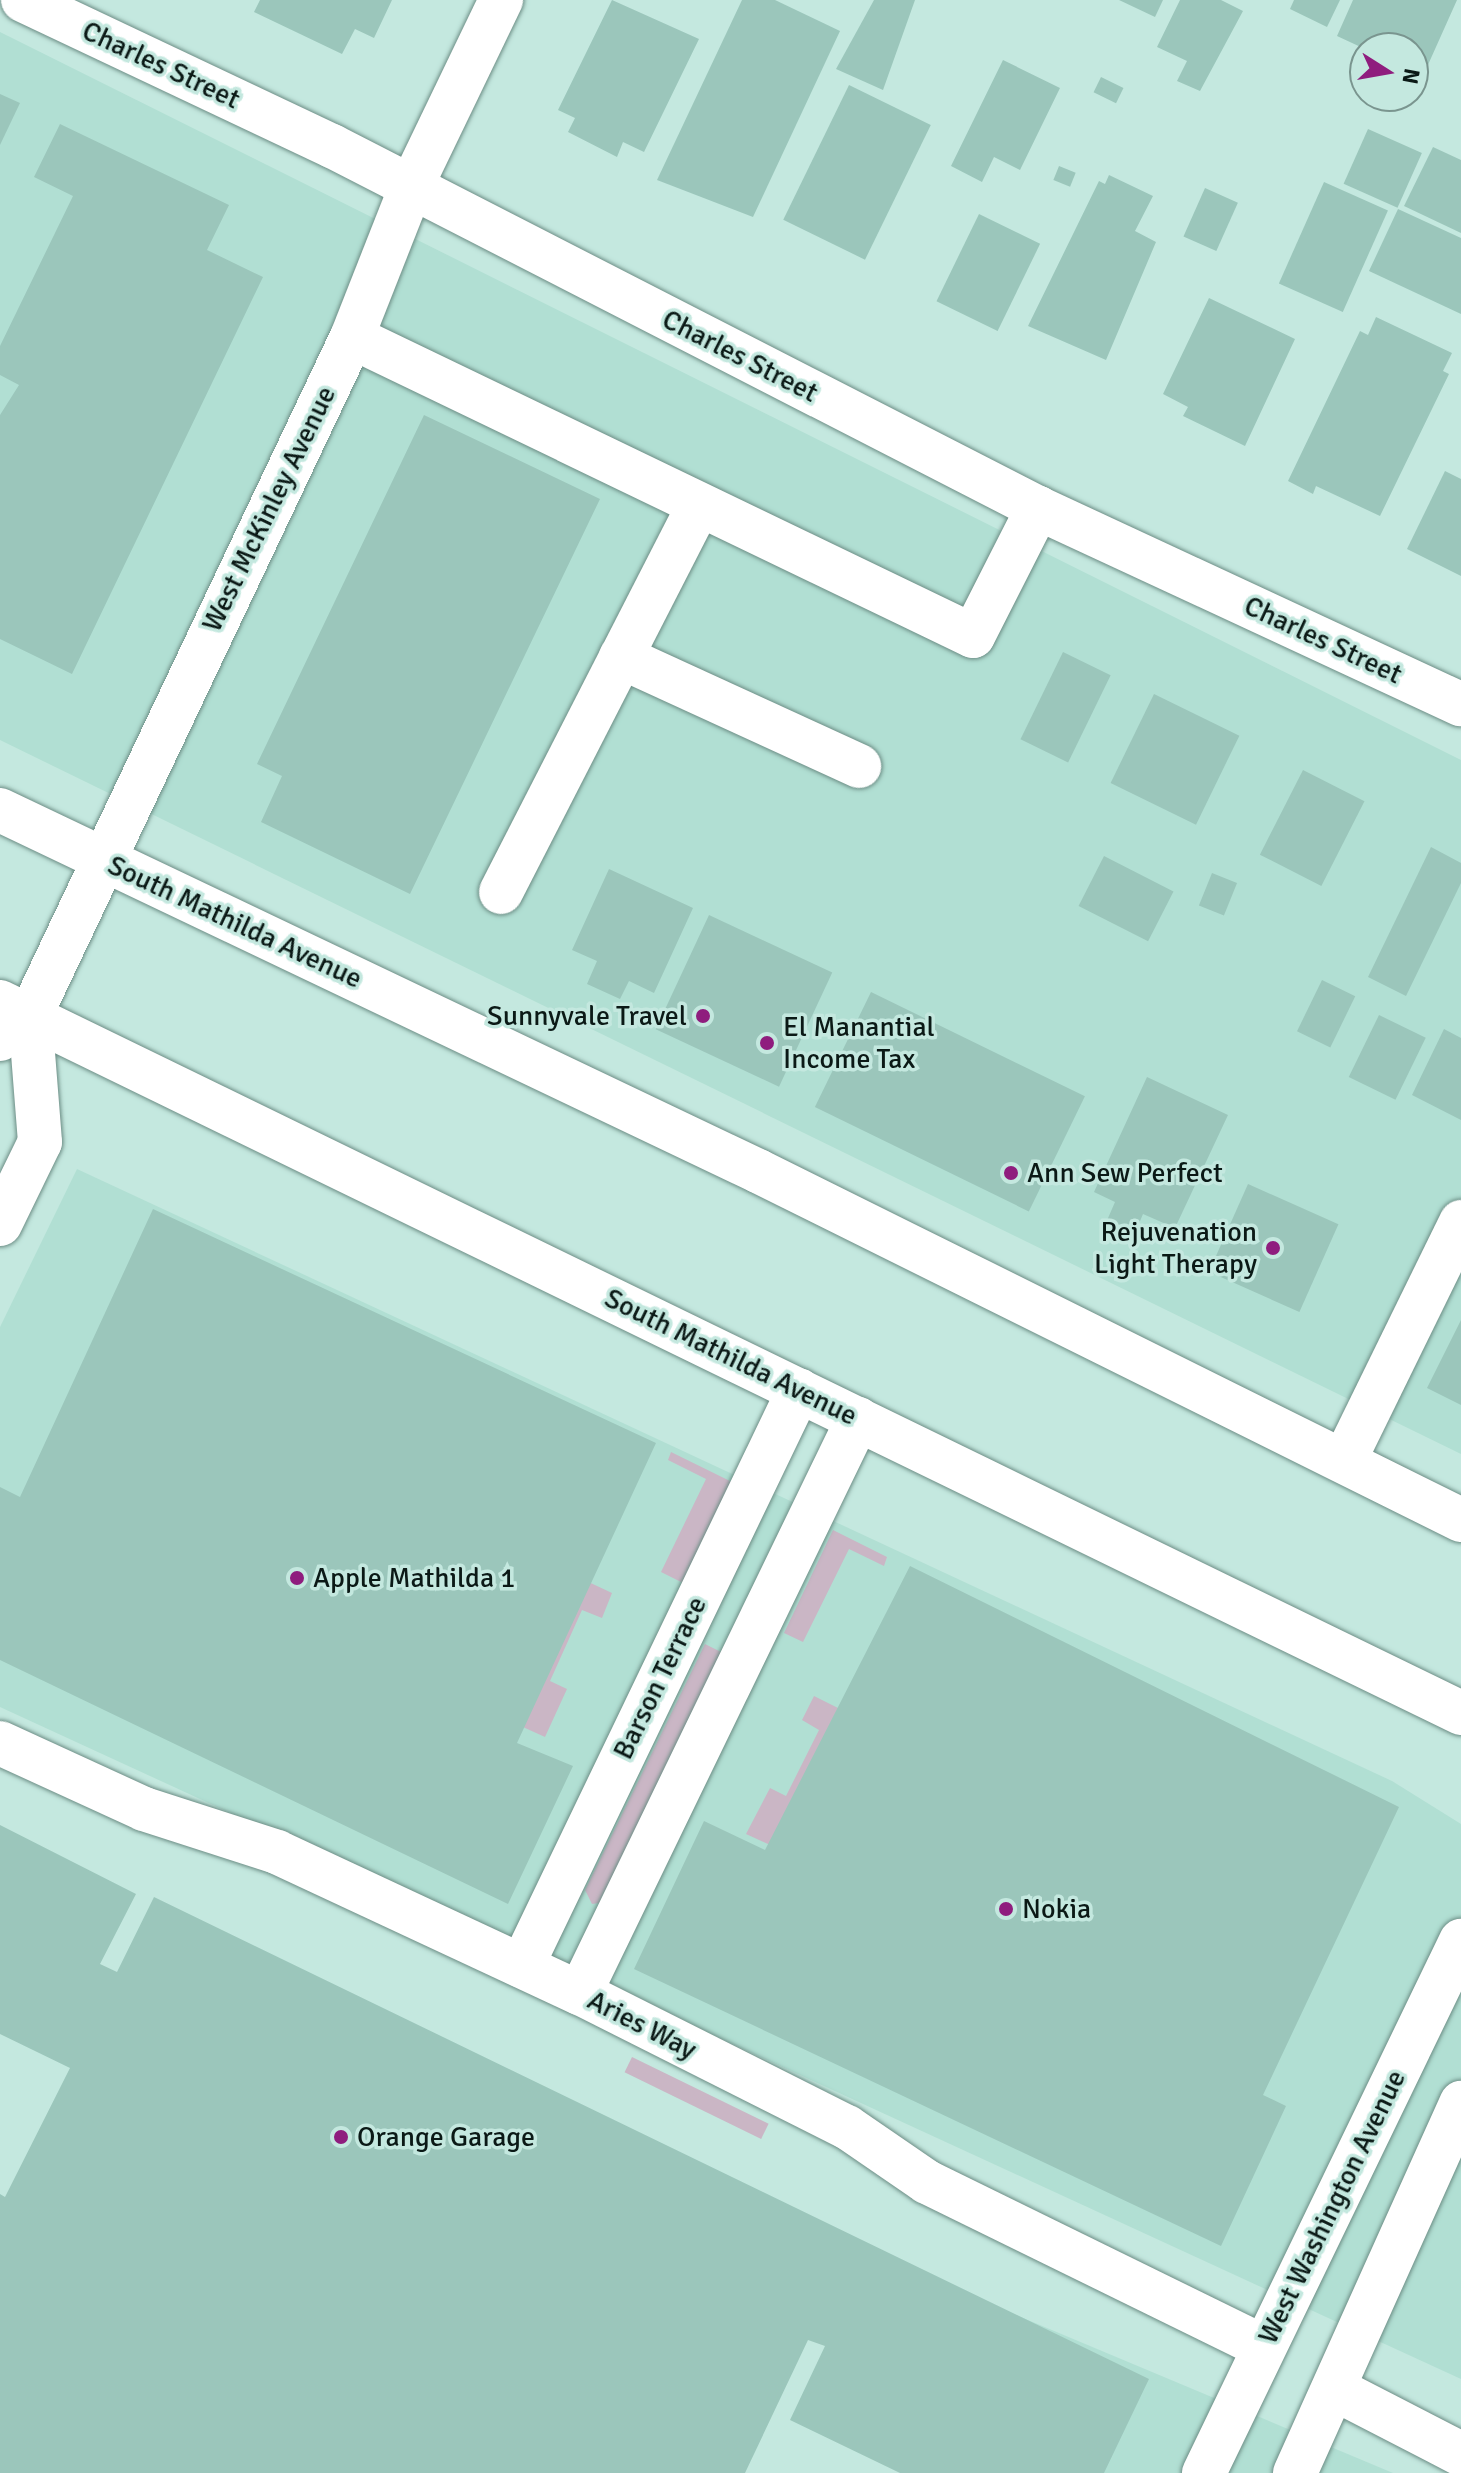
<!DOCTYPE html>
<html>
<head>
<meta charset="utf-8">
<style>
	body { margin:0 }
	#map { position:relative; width:1461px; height:2473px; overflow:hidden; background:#c4e8df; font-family:Signika,sans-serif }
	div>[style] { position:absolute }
	.built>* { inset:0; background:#b1dfd3 }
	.green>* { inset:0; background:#cab6c5; transform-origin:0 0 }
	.building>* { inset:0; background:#9bc6bb; transform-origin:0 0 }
	.roads { filter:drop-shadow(0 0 2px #6c8d85) drop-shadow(0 0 2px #6c8d85) }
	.minor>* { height:44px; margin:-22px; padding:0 22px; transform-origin:22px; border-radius:22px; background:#fff }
	.major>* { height:44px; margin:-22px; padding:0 22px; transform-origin:22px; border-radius:22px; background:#fff }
	.dots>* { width:22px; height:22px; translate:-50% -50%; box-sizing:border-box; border:4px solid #c4e8df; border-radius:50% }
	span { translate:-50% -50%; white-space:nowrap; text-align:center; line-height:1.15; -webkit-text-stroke:7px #c4e8df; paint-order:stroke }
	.street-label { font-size:28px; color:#0b1916 }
	.poi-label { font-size:28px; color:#0b1916 }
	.right { translate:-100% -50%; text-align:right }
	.left { translate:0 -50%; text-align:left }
	.north { position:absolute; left:1349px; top:32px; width:80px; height:80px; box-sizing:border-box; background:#c4e8df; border:2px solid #7a958f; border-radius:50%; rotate:101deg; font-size:22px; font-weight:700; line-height:32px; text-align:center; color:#0b1916 }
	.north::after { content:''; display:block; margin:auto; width:28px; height:36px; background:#8f1d7e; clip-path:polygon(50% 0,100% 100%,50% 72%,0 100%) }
</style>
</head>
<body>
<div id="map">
	<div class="built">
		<div style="clip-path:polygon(0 32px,1461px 760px,1461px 1454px,0 740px)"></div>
		<div style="clip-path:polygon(77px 1169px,1392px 1781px,1461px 1824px,1461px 2379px,0 1707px,0 1327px)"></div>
		<div style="clip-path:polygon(1011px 2313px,1393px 2473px,935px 2473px)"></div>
	</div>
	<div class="green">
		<div style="clip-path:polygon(671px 1452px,732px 1482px,683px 1583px,661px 1572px,706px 1479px,668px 1460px)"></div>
		<div style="clip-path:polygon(833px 1530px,887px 1557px,884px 1566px,849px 1549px,803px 1642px,784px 1633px)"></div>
		<div style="clip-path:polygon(580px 1578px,612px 1593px,602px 1618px,582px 1610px,550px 1681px,567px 1689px,545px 1737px,514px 1723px)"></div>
		<div style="clip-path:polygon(705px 1644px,723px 1653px,599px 1903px,592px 1904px,585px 1890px)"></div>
		<div style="clip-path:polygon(814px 1696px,838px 1708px,770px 1845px,746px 1834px,770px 1788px,786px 1796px,819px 1730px,802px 1720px)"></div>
		<div style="left:632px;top:2057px;width:152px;height:17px;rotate:26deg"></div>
	</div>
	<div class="building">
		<div style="clip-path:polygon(260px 0,392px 0,374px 38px,355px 29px,342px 54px,254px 12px)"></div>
		<div style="clip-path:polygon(612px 0,699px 39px,644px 152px,623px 142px,617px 157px,568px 132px,575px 118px,558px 110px)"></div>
		<div style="clip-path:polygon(742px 0,775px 0,840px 31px,753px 217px,657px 180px)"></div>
		<div style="clip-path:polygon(874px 0,915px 0,883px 90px,836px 69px)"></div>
		<div style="clip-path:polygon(1119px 0,1163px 0,1155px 17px)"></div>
		<div style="clip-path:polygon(1180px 0,1221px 0,1243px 11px,1200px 91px,1177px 81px,1187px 61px,1157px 47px)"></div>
		<div style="clip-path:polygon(1294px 0,1340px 0,1327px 27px,1290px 9px)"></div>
		<div style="clip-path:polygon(1353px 0,1457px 0,1423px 76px,1413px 71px,1413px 48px,1365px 49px,1337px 36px)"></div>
		<div style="clip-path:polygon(1003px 60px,1060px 88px,1020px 170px,994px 157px,982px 182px,951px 166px)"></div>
		<div style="left:1101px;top:77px;width:25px;height:17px;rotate:26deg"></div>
		<div style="left:849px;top:85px;width:91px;height:150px;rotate:26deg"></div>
		<div style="clip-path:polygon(0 94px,20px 103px,0 145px)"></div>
		<div style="clip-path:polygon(60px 124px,229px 205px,207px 250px,263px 277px,72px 674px,0 639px,0 415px,19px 385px,0 375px,0 346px,73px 196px,34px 177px)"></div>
		<div style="left:1368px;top:129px;width:59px;height:60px;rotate:24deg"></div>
		<div style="clip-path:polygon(1433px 147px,1461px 160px,1461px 233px,1404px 206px)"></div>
		<div style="left:1059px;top:166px;width:18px;height:15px;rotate:22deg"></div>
		<div style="clip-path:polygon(1109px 175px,1153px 196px,1135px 231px,1156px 242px,1106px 360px,1028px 326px,1099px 181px,1105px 184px)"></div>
		<div style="left:1324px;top:182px;width:70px;height:111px;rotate:24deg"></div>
		<div style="left:1205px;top:188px;width:36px;height:53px;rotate:24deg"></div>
		<div style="clip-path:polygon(1398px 209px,1461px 238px,1461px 314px,1369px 271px)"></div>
		<div style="left:979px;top:214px;width:68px;height:97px;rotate:26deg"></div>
		<div style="clip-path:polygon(1209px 298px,1295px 339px,1245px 446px,1183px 416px,1188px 407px,1163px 394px)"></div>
		<div style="clip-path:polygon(1376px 317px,1452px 353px,1443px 371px,1449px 374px,1380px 516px,1316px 486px,1313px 494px,1288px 481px,1360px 331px,1368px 335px)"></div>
		<div style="clip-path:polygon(424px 415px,600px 499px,410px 894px,261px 822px,282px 776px,257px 764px)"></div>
		<div style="clip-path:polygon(1445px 471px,1461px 479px,1461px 576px,1407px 549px)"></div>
		<div style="left:1063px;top:652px;width:53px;height:97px;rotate:26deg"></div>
		<div style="left:1154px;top:694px;width:95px;height:99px;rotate:26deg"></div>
		<div style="left:1303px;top:770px;width:69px;height:95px;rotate:27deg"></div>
		<div style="clip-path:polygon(1431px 847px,1461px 863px,1461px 883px,1406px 996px,1368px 977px)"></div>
		<div style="left:1104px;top:856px;width:78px;height:56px;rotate:27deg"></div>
		<div style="clip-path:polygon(609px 869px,693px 908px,654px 993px,629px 981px,620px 999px,587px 984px,597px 961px,572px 950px)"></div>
		<div style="left:1212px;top:873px;width:27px;height:35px;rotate:22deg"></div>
		<div style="left:709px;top:915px;width:136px;height:126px;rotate:25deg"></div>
		<div style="left:1322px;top:980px;width:37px;height:57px;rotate:26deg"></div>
		<div style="left:871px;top:992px;width:238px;height:128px;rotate:26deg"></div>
		<div style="left:1379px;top:1015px;width:52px;height:69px;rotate:26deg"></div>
		<div style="clip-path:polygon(1444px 1029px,1461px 1038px,1461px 1120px,1412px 1095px)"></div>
		<div style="clip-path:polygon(1147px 1077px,1228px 1115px,1175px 1228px,1143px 1214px,1133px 1238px,1105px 1225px,1115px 1202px,1094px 1192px)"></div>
		<div style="left:1248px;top:1184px;width:99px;height:96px;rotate:24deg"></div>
		<div style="clip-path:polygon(153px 1209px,656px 1443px,517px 1743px,573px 1766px,508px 1904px,0 1660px,0 1487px,20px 1497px)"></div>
		<div style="clip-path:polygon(1461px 1320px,1461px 1405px,1427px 1388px)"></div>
		<div style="clip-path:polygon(910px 1566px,1399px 1807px,1263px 2095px,1286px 2106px,1221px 2246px,634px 1969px,704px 1821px,765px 1850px)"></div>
		<div style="clip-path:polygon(0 1825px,136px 1894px,100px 1964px,117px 1972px,154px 1897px,1149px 2379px,1104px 2473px,900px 2473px,790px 2420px,825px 2346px,808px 2340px,745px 2473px,0 2473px,0 2194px,5px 2197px,70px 2068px,0 2034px)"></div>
	</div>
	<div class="roads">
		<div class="minor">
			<div style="left:23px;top:0;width:342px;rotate:25.3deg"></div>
			<div style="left:332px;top:146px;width:793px;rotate:27.15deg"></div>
			<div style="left:1038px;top:508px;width:466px;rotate:24.9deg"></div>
			<div style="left:352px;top:337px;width:689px;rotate:25.71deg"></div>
			<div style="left:973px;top:636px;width:144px;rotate:-63.1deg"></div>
			<div style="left:621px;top:657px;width:262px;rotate:24.6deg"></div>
			<div style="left:501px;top:892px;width:435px;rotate:-62.9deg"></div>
			<div style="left:0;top:1039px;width:38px;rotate:-37deg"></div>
			<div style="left:30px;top:1016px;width:751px;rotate:-64.63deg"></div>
			<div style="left:352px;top:337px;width:161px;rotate:-68.5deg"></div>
			<div style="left:411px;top:187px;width:208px;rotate:-64.3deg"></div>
			<div style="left:0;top:1224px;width:91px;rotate:-64deg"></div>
			<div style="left:40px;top:1142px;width:126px;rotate:-94.5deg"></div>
			<div style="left:1345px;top:1459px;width:264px;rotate:-63.9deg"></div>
			<div style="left:0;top:1743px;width:158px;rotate:24.6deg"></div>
			<div style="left:144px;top:1809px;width:140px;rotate:17.9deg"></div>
			<div style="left:277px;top:1852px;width:334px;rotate:25deg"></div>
			<div style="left:580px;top:1993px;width:299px;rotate:26.7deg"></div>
			<div style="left:847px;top:2127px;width:97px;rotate:34.5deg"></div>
			<div style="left:927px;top:2182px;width:375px;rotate:26.1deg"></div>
			<div style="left:522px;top:1966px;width:639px;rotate:-64.32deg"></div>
			<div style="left:580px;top:1993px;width:638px;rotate:-64.16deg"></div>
			<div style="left:1335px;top:2389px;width:142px;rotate:27.3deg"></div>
		</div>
		<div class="major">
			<div style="left:0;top:810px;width:840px;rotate:25.47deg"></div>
			<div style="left:758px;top:1171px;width:785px;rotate:26.4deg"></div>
			<div style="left:0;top:1002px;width:1625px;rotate:25.95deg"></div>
			<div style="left:1204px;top:2473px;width:591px;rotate:-64.22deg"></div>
			<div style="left:1295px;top:2473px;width:406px;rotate:-65.8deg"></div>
		</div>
	</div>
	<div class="dots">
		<div style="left:703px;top:1016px;background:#8f1d7e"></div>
		<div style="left:767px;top:1043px;background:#8f1d7e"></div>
		<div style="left:1011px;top:1173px;background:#8f1d7e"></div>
		<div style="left:1273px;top:1248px;background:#8f1d7e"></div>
		<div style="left:297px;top:1578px;background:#8f1d7e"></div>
		<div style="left:1006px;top:1909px;background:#8f1d7e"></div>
		<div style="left:341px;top:2137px;background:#8f1d7e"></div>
	</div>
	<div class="street-label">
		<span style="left:161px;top:65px;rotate:25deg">Charles Street</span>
		<span style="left:740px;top:356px;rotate:27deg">Charles Street</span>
		<span style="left:269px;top:509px;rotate:-64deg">West McKinley Avenue</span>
		<span style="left:1323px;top:640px;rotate:25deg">Charles Street</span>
		<span style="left:235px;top:922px;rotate:25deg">South Mathilda Avenue</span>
		<span style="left:731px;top:1357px;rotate:26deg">South Mathilda Avenue</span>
		<span style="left:660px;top:1678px;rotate:-64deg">Barson Terrace</span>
		<span style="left:642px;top:2025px;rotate:27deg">Aries Way</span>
		<span style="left:1332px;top:2207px;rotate:-64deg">West Washington Avenue</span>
	</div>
	<div class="poi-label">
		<span class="right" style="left:687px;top:1016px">Sunnyvale Travel</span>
		<span class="left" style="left:783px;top:1043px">El Manantial<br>Income Tax</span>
		<span class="left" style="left:1027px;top:1173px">Ann Sew Perfect</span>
		<span class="right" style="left:1257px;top:1248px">Rejuvenation<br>Light Therapy</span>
		<span class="left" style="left:313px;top:1578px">Apple Mathilda 1</span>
		<span class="left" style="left:1022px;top:1909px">Nokia</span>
		<span class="left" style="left:357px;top:2137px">Orange Garage</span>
	</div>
	<div class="north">N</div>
</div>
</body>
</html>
